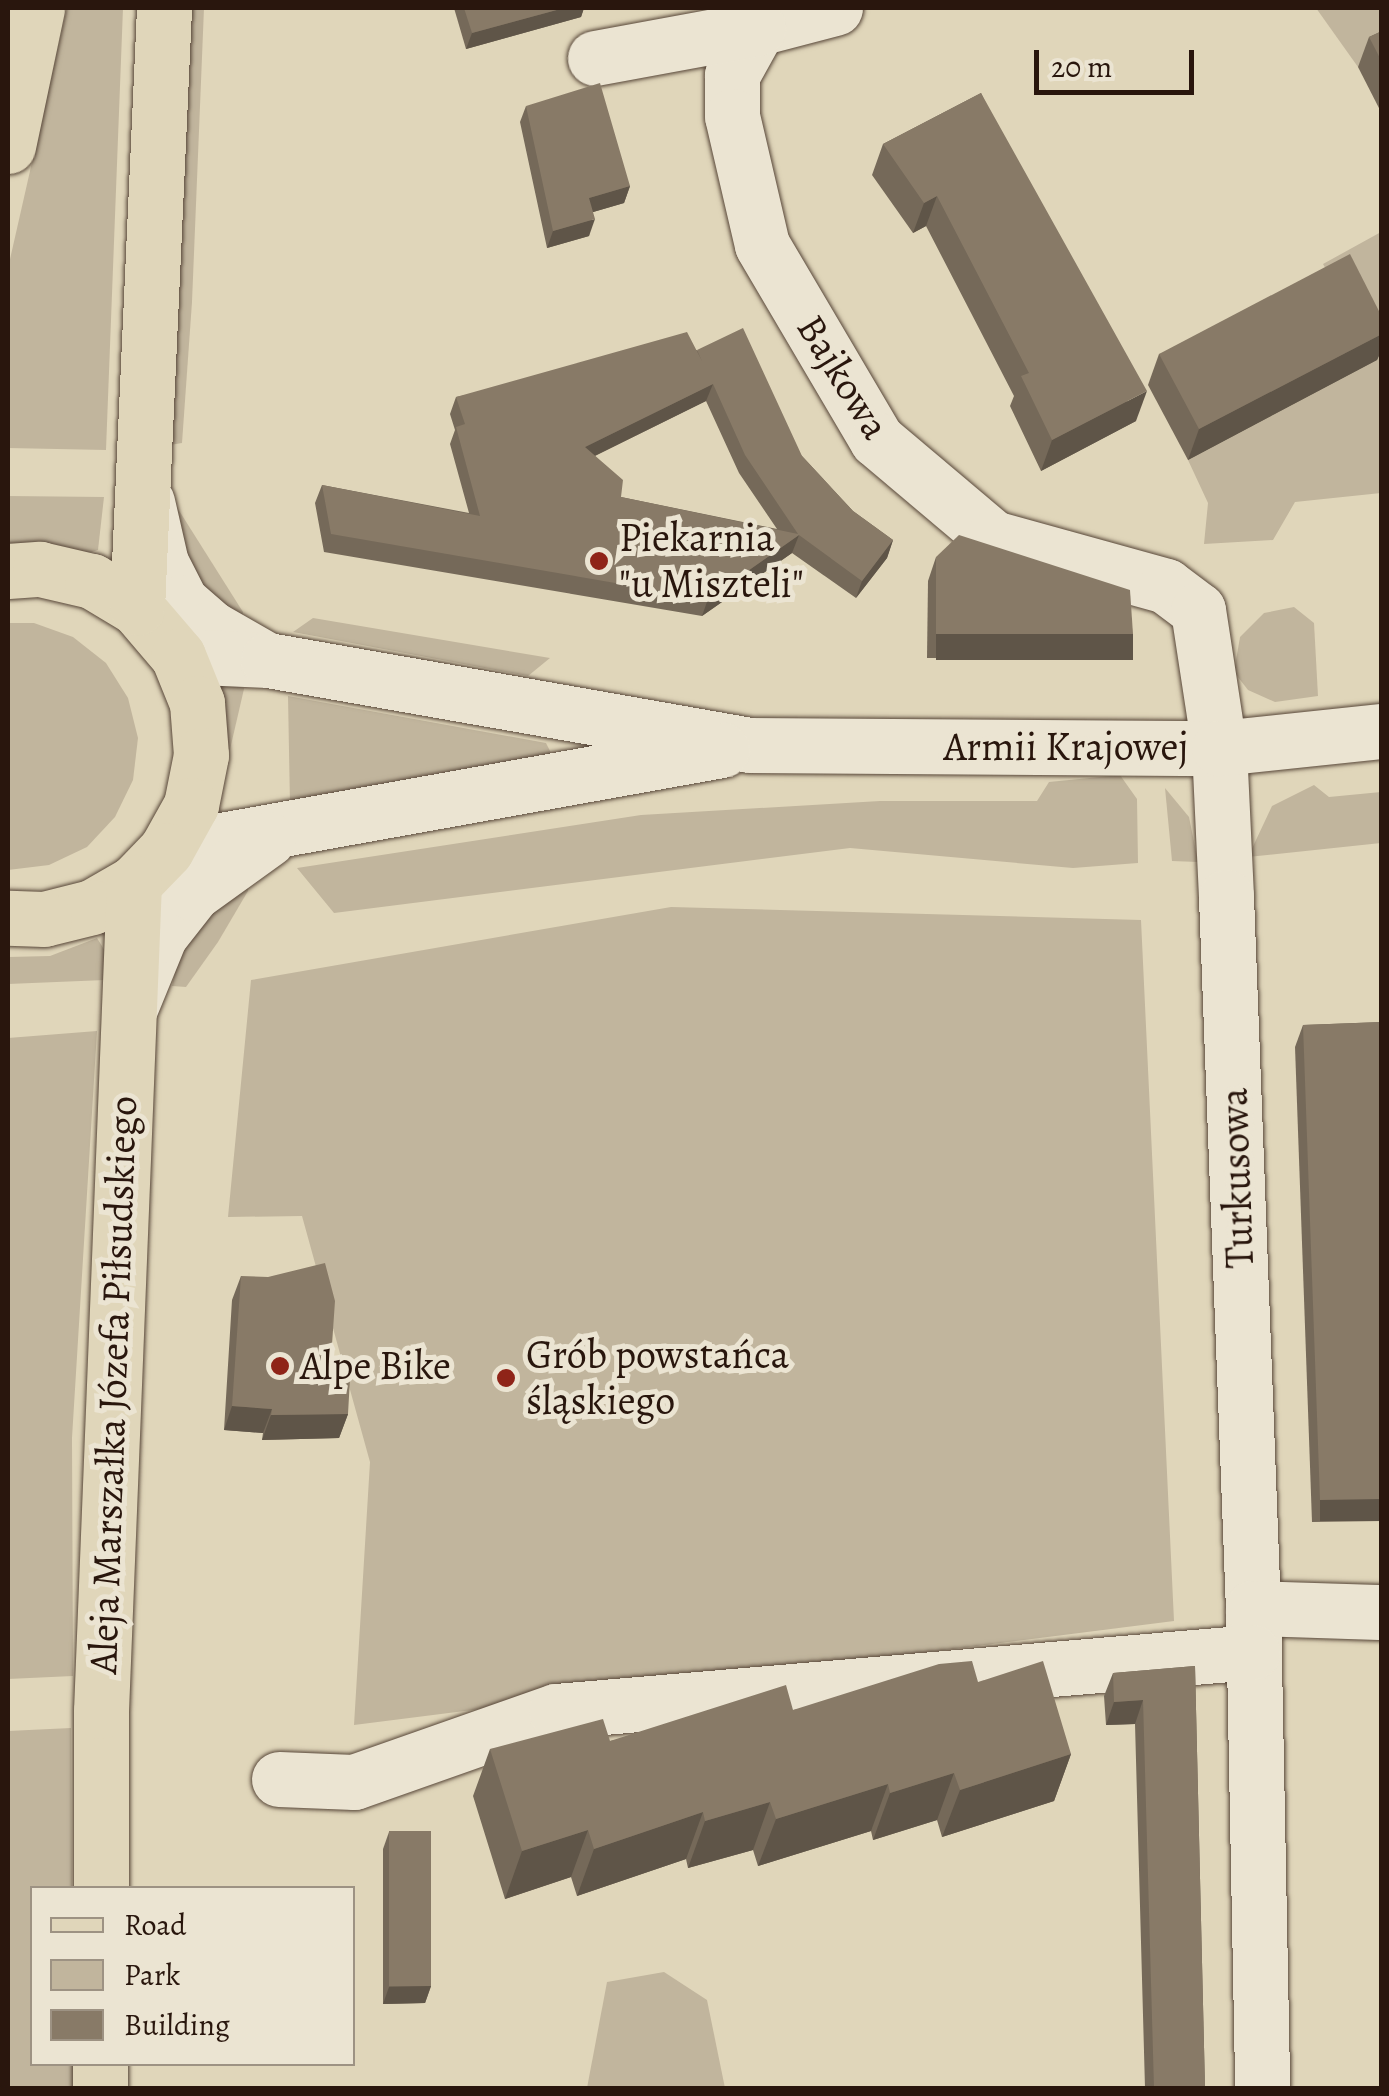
<!DOCTYPE html>
<html>
<head>
<meta charset="utf-8">
<style>
	body { margin:0 }
	#map { position:relative; width:1389px; height:2096px; overflow:hidden; background:#e0d6ba; font-family:Alegreya,serif }
	div>[style] { position:absolute }
	.green>* { inset:0; background:#c1b59d; transform-origin:0 0 }
	.roads { filter:drop-shadow(0 0 2px #574638) drop-shadow(0 0 2px #574638) }
	.minor>* { height:55px; margin:-27.5px; padding:0 27.5px; transform-origin:27.5px; border-radius:27.5px; background:#ebe4d2 }
	.major>* { height:55px; margin:-27.5px; padding:0 27.5px; transform-origin:27.5px; border-radius:27.5px; background:#e0d6ba }
	.wall>* { inset:0; background:#756959 }
	.shaded-wall>* { inset:0; background:#5f5548; transform-origin:0 0 }
	.building>* { inset:0; background:#887a67; transform-origin:0 0 }
	.dots>* { width:28px; height:28px; translate:-50% -50%; box-sizing:border-box; border:5px solid #ebe4d2; border-radius:50% }
	span { translate:-50% -50%; white-space:nowrap; text-align:center; line-height:1.15; -webkit-text-stroke:10px #ebe4d2; paint-order:stroke }
	.street-label { font-size:40px; color:#29160d }
	.poi-label { font-size:40px; color:#29160d }
	.left { translate:0 -50%; text-align:left }
	.frame { position:absolute; inset:0; border:10px solid #29160d; pointer-events:none }
	.legend { position:absolute; left:30px; top:1886px; width:325px; height:180px; box-sizing:border-box; background:#ebe4d2; border:2px solid #9d9283; margin:0; padding:12px 18px; list-style:none; font-size:30px; color:#29160d }
	.legend li { display:flex; align-items:center; gap:20px; height:50px }
	.legend b { width:50px; border:2px solid #9d9283 }
	.scale { position:absolute; left:1034px; top:50px; width:160px; height:45px; box-sizing:border-box; border:5px solid #29160d; border-top:0; padding-left:12px; font-size:30px; line-height:35px; white-space:nowrap; color:#29160d; -webkit-text-stroke:8px #ebe4d2; paint-order:stroke }
</style>
</head>
<body>
<div id="map">
	<div class="green">
		<div style="clip-path:polygon(67px 8px,123px 8px,106px 450px,8px 448px,8px 268px)"></div>
		<div style="clip-path:polygon(186px 8px,204px 8px,192px 302px,182px 443px,163px 446px)"></div>
		<div style="clip-path:polygon(1316px 8px,1381px 8px,1381px 55px,1358px 67px)"></div>
		<div style="clip-path:polygon(1381px 232px,1381px 493px,1295px 502px,1273px 540px,1204px 544px,1208px 503px,1188px 460px,1377px 360px,1323px 264px)"></div>
		<div style="clip-path:polygon(8px 496px,104px 497px,98px 550px,83px 555px,8px 543px)"></div>
		<div style="clip-path:polygon(173px 501px,243px 612px,242px 624px,192px 587px)"></div>
		<div style="clip-path:polygon(1294px 607px,1314px 623px,1318px 696px,1275px 702px,1248px 690px,1234px 672px,1240px 637px,1264px 613px)"></div>
		<div style="clip-path:polygon(313px 618px,550px 658px,528px 676px,293px 632px)"></div>
		<div style="clip-path:polygon(8px 623px,34px 623px,73px 637px,106px 663px,128px 698px,138px 738px,133px 780px,115px 817px,87px 847px,49px 865px,8px 870px)"></div>
		<div style="left:214px;top:681px;width:31px;height:137px;rotate:13deg"></div>
		<div style="clip-path:polygon(288px 696px,546px 743px,552px 755px,290px 805px)"></div>
		<div style="clip-path:polygon(1120px 775px,1137px 799px,1138px 863px,1073px 868px,850px 848px,334px 913px,297px 868px,641px 815px,880px 801px,1037px 801px,1049px 782px)"></div>
		<div style="clip-path:polygon(1314px 785px,1329px 797px,1381px 792px,1381px 843px,1248px 857px,1272px 806px)"></div>
		<div style="clip-path:polygon(1165px 788px,1189px 817px,1198px 862px,1172px 861px)"></div>
		<div style="clip-path:polygon(249px 876px,248px 891px,218px 942px,186px 987px,172px 986px,183px 933px)"></div>
		<div style="clip-path:polygon(671px 907px,1141px 920px,1174px 1621px,354px 1725px,370px 1462px,302px 1216px,228px 1217px,251px 980px)"></div>
		<div style="clip-path:polygon(97px 938px,105px 951px,105px 980px,8px 984px,8px 957px,50px 956px)"></div>
		<div style="clip-path:polygon(97px 1031px,72px 1438px,73px 1676px,8px 1679px,8px 1038px)"></div>
		<div style="clip-path:polygon(71px 1728px,72px 1888px,32px 1888px,32px 2064px,73px 2064px,73px 2088px,8px 2088px,8px 1731px)"></div>
		<div style="clip-path:polygon(664px 1972px,707px 2000px,725px 2088px,587px 2088px,607px 1982px)"></div>
	</div>
	<div class="roads">
		<div class="minor">
			<div style="left:835px;top:8px;width:80px;rotate:165.4deg"></div>
			<div style="left:758px;top:28px;width:54px;rotate:119deg"></div>
			<div style="left:732px;top:75px;width:41px;rotate:90deg"></div>
			<div style="left:732px;top:116px;width:132px;rotate:76.9deg"></div>
			<div style="left:762px;top:245px;width:226px;rotate:59.5deg"></div>
			<div style="left:877px;top:440px;width:152px;rotate:40.2deg"></div>
			<div style="left:993px;top:538px;width:180px;rotate:15.5deg"></div>
			<div style="left:1166px;top:586px;width:40px;rotate:37deg"></div>
			<div style="left:1198px;top:610px;width:140px;rotate:81.3deg"></div>
			<div style="left:1219px;top:748px;width:149px;rotate:87.3deg"></div>
			<div style="left:1226px;top:897px;width:712px;rotate:87.83deg"></div>
			<div style="left:1253px;top:1608px;width:480px;rotate:88.9deg"></div>
			<div style="left:595px;top:58px;width:166px;rotate:-10.4deg"></div>
			<div style="left:147px;top:502px;width:63px;rotate:77.1deg"></div>
			<div style="left:161px;top:563px;width:44px;rotate:62.9deg"></div>
			<div style="left:181px;top:602px;width:40px;rotate:41deg"></div>
			<div style="left:211px;top:628px;width:62px;rotate:29.9deg"></div>
			<div style="left:178px;top:656px;width:90px;rotate:2.5deg"></div>
			<div style="left:268px;top:660px;width:488px;rotate:10deg"></div>
			<div style="left:749px;top:745px;width:470px;rotate:0.4deg"></div>
			<div style="left:1219px;top:748px;width:164px;rotate:-6deg"></div>
			<div style="left:166px;top:850px;width:565px;rotate:-10.2deg"></div>
			<div style="left:130px;top:1008px;width:79px;rotate:-67.7deg"></div>
			<div style="left:160px;top:935px;width:53px;rotate:-51.8deg"></div>
			<div style="left:193px;top:893px;width:92px;rotate:-35.8deg"></div>
			<div style="left:1253px;top:1608px;width:129px;rotate:1.8deg"></div>
			<div style="left:279px;top:1779px;width:75px;rotate:2.3deg"></div>
			<div style="left:354px;top:1782px;width:214px;rotate:-19.4deg"></div>
			<div style="left:556px;top:1711px;width:699px;rotate:-4.84deg"></div>
		</div>
		<div class="major">
			<div style="left:8px;top:146px;width:141px;rotate:-78.1deg"></div>
			<div style="left:8px;top:571px;width:32px;rotate:-4deg"></div>
			<div style="left:40px;top:569px;width:53px;rotate:13deg"></div>
			<div style="left:92px;top:581px;width:52px;rotate:31deg"></div>
			<div style="left:137px;top:608px;width:63px;rotate:49.5deg"></div>
			<div style="left:178px;top:656px;width:51px;rotate:68deg"></div>
			<div style="left:197px;top:703px;width:52px;rotate:85.6deg"></div>
			<div style="left:201px;top:755px;width:51px;rotate:101.3deg"></div>
			<div style="left:191px;top:805px;width:51px;rotate:119.1deg"></div>
			<div style="left:166px;top:850px;width:46px;rotate:134.1deg"></div>
			<div style="left:134px;top:883px;width:48px;rotate:150.3deg"></div>
			<div style="left:92px;top:907px;width:49px;rotate:166deg"></div>
			<div style="left:44px;top:919px;width:36px;rotate:-178deg"></div>
			<div style="left:137px;top:608px;width:601px;rotate:-87.42deg"></div>
			<div style="left:101px;top:1888px;width:177px;rotate:-90deg"></div>
			<div style="left:101px;top:1711px;width:829px;rotate:-87.72deg"></div>
			<div style="left:100px;top:2088px;width:24px;rotate:-90deg"></div>
		</div>
	</div>
	<div class="wall">
		<div style="clip-path:polygon(454px 8px,584px 8px,581px 17px,466px 49px)"></div>
		<div style="clip-path:polygon(1382px 31px,1382px 114px,1358px 67px,1369px 37px)"></div>
		<div style="clip-path:polygon(981px 93px,1136px 421px,1041px 471px,1010px 406px,1014px 396px,926px 226px,913px 233px,872px 175px,883px 144px)"></div>
		<div style="clip-path:polygon(526px 106px,630px 186px,624px 203px,593px 212px,589px 236px,547px 248px,520px 122px)"></div>
		<div style="clip-path:polygon(1382px 317px,1382px 349px,1377px 360px,1188px 460px,1148px 385px,1159px 354px)"></div>
		<div style="clip-path:polygon(evenodd,697px 350px,802px 456px,853px 511px,893px 540px,887px 558px,856px 598px,792px 553px,702px 616px,324px 552px,315px 503px,322px 485px,469px 513px,450px 444px,455px 430px,450px 414px,456px 397px,697px 350px,706px 401px,739px 473px,777px 529px,621px 497px,595px 456px,706px 401px)"></div>
		<div style="clip-path:polygon(936px 557px,1125px 658px,927px 658px,928px 581px)"></div>
		<div style="clip-path:polygon(1382px 1022px,1382px 1521px,1312px 1522px,1295px 1047px,1303px 1025px)"></div>
		<div style="clip-path:polygon(241px 1276px,331px 1359px,348px 1414px,339px 1438px,262px 1440px,263px 1433px,224px 1430px,232px 1300px)"></div>
		<div style="clip-path:polygon(1195px 1666px,1205px 2088px,1145px 2088px,1135px 1724px,1106px 1725px,1104px 1696px,1113px 1673px)"></div>
		<div style="clip-path:polygon(978px 1682px,1071px 1754px,1054px 1801px,942px 1837px,937px 1820px,873px 1840px,871px 1831px,758px 1866px,753px 1850px,688px 1868px,686px 1859px,577px 1896px,571px 1877px,505px 1899px,473px 1796px,490px 1749px,610px 1741px,793px 1710px)"></div>
		<div style="clip-path:polygon(389px 1832px,431px 1986px,425px 2003px,383px 2004px,383px 1849px)"></div>
	</div>
	<div class="shaded-wall">
		<div style="clip-path:polygon(564px 8px,584px 8px,581px 17px,466px 49px,472px 33px)"></div>
		<div style="clip-path:polygon(630px 186px,624px 203px,583px 215px,589px 198px)"></div>
		<div style="clip-path:polygon(937px 196px,926px 226px,913px 233px,924px 203px)"></div>
		<div style="clip-path:polygon(595px 219px,589px 236px,547px 248px,553px 231px)"></div>
		<div style="clip-path:polygon(1382px 334px,1382px 349px,1377px 360px,1188px 460px,1199px 429px)"></div>
		<div style="clip-path:polygon(713px 384px,706px 401px,578px 464px,585px 447px)"></div>
		<div style="clip-path:polygon(1147px 391px,1136px 421px,1041px 471px,1052px 440px)"></div>
		<div style="clip-path:polygon(799px 535px,792px 553px,702px 616px,708px 599px)"></div>
		<div style="clip-path:polygon(893px 540px,887px 558px,856px 598px,862px 581px)"></div>
		<div style="left:936px;top:634px;width:197px;height:26px"></div>
		<div style="clip-path:polygon(232px 1406px,272px 1409px,263px 1433px,224px 1430px)"></div>
		<div style="clip-path:polygon(348px 1414px,339px 1438px,262px 1440px,271px 1415px)"></div>
		<div style="left:1382px;top:1499px;width:22px;height:62px;rotate:90deg"></div>
		<div style="clip-path:polygon(1143px 1700px,1135px 1724px,1106px 1725px,1114px 1702px)"></div>
		<div style="clip-path:polygon(1071px 1754px,1054px 1801px,942px 1837px,960px 1790px)"></div>
		<div style="clip-path:polygon(954px 1773px,937px 1820px,873px 1840px,890px 1793px)"></div>
		<div style="clip-path:polygon(888px 1784px,871px 1831px,758px 1866px,776px 1819px)"></div>
		<div style="clip-path:polygon(770px 1802px,753px 1850px,688px 1868px,705px 1821px)"></div>
		<div style="clip-path:polygon(703px 1812px,686px 1859px,577px 1896px,594px 1849px)"></div>
		<div style="clip-path:polygon(588px 1830px,571px 1877px,505px 1899px,522px 1851px)"></div>
		<div style="clip-path:polygon(431px 1986px,425px 2003px,383px 2004px,389px 1987px)"></div>
	</div>
	<div class="building">
		<div style="clip-path:polygon(464px 8px,564px 8px,472px 33px)"></div>
		<div style="clip-path:polygon(1382px 31px,1382px 62px,1369px 37px)"></div>
		<div style="clip-path:polygon(600px 83px,630px 186px,589px 198px,595px 219px,553px 231px,526px 106px)"></div>
		<div style="clip-path:polygon(981px 93px,1147px 391px,1052px 440px,1021px 376px,1029px 373px,937px 196px,924px 203px,883px 144px)"></div>
		<div style="clip-path:polygon(1350px 254px,1382px 317px,1382px 334px,1199px 429px,1159px 354px)"></div>
		<div style="clip-path:polygon(evenodd,743px 328px,802px 456px,853px 511px,893px 540px,862px 581px,799px 535px,708px 599px,331px 534px,322px 485px,480px 516px,456px 427px,465px 424px,456px 397px,687px 332px,702px 361px,697px 350px,743px 328px,713px 384px,745px 455px,798px 534px,621px 497px,623px 480px,585px 447px,713px 384px)"></div>
		<div style="clip-path:polygon(959px 535px,1130px 590px,1133px 634px,936px 634px,936px 557px)"></div>
		<div style="clip-path:polygon(1382px 1022px,1382px 1499px,1320px 1500px,1303px 1025px)"></div>
		<div style="clip-path:polygon(325px 1263px,335px 1301px,331px 1359px,351px 1361px,348px 1414px,271px 1415px,272px 1409px,232px 1406px,241px 1276px,268px 1277px)"></div>
		<div style="clip-path:polygon(972px 1661px,978px 1682px,1043px 1661px,1071px 1754px,960px 1790px,954px 1773px,890px 1793px,888px 1784px,776px 1819px,770px 1802px,705px 1821px,703px 1812px,594px 1849px,588px 1830px,522px 1851px,490px 1749px,603px 1719px,610px 1741px,786px 1685px,793px 1710px,939px 1664px)"></div>
		<div style="clip-path:polygon(1195px 1666px,1205px 2088px,1154px 2088px,1143px 1700px,1114px 1702px,1113px 1673px)"></div>
		<div style="left:431px;top:1831px;width:155px;height:42px;rotate:90deg"></div>
	</div>
	<div class="dots">
		<div style="left:599px;top:561px;background:#8f2418"></div>
		<div style="left:280px;top:1366px;background:#8f2418"></div>
		<div style="left:506px;top:1378px;background:#8f2418"></div>
	</div>
	<div class="street-label">
		<span style="left:843px;top:377px;rotate:58deg">Bajkowa</span>
		<span style="left:1066px;top:747px">Armii Krajowej</span>
		<span style="left:1237px;top:1178px;rotate:-92deg">Turkusowa</span>
		<span style="left:113px;top:1385px;rotate:-88deg">Aleja Marszałka Józefa Piłsudskiego</span>
	</div>
	<div class="poi-label">
		<span class="left" style="left:619px;top:561px">Piekarnia<br>"u Miszteli"</span>
		<span class="left" style="left:526px;top:1378px">Grób powstańca<br>śląskiego</span>
		<span class="left" style="left:300px;top:1366px">Alpe Bike</span>
	</div>
	<div class="frame"></div>
	<ul class="legend">
	<li><b style="height:12px;background:#e0d6ba"></b>Road</li>
	<li><b style="height:28px;background:#c1b59d"></b>Park</li>
	<li><b style="height:28px;background:#887a67"></b>Building</li>
	</ul>
	<div class="scale">20 m</div>
</div>
</body>
</html>
